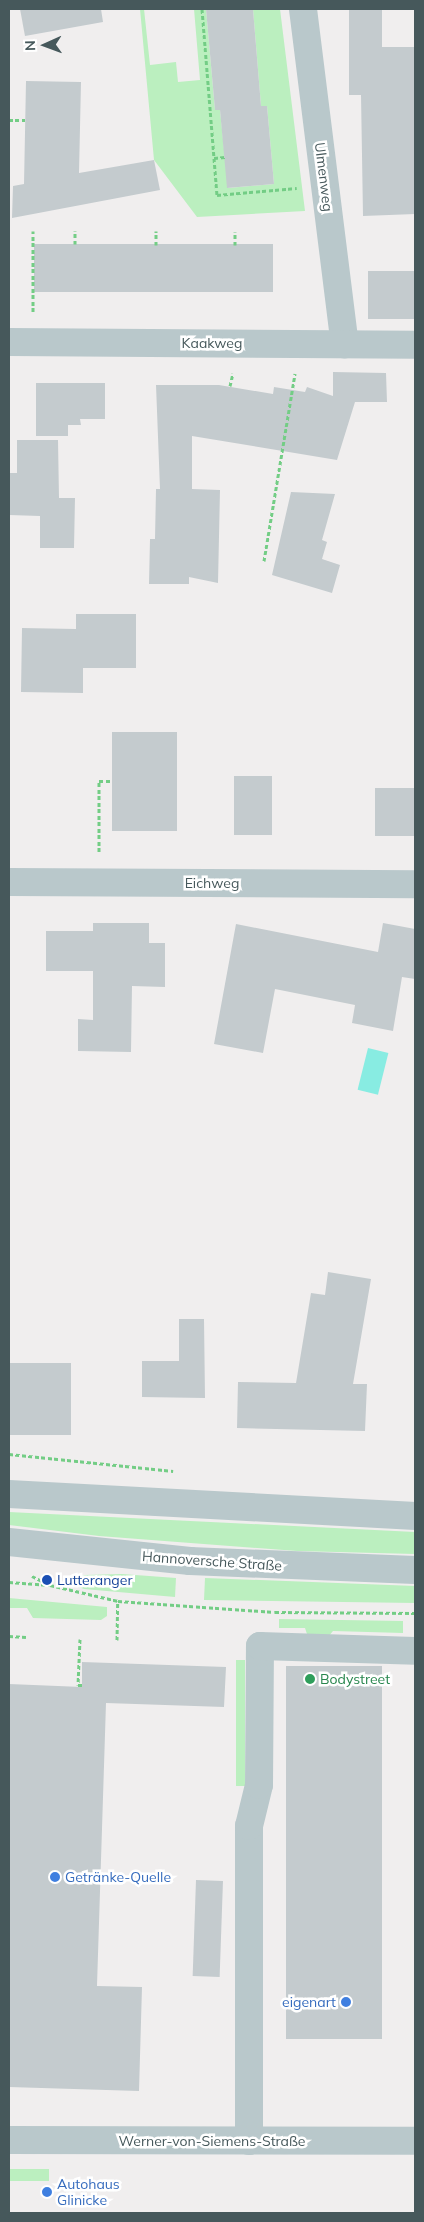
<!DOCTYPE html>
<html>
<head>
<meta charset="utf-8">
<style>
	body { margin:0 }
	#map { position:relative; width:424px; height:2222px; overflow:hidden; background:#f0eeee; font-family:Mulish,sans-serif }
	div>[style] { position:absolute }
	.green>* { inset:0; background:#bbefbf; transform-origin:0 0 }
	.water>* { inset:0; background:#88ece2; transform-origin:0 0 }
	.building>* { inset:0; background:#c4cbce; transform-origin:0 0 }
	.path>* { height:3px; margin-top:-1.5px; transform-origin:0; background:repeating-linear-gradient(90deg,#73cd85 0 4px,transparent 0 6.5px) }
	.minor>* { height:28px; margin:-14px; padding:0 14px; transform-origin:14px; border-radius:14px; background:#b9c8cb }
	.dots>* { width:14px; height:14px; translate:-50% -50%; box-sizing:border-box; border:2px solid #fff; border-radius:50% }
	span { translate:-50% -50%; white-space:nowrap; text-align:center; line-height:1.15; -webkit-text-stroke:5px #fff; paint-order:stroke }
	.street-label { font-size:14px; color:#46585b }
	.transit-label { font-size:14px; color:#164399 }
	.left { translate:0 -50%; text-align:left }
	.leisure-label { font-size:14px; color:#27864d }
	.shop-label { font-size:14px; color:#366cbe }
	.right { translate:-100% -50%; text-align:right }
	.frame { position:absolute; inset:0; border:10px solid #46585b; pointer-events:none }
	.north { position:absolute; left:20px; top:20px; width:50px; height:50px; -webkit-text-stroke:4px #fff; paint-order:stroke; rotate:268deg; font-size:14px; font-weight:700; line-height:20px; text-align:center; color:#46585b }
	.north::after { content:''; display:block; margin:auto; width:18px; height:22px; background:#46585b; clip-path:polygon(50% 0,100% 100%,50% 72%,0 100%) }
</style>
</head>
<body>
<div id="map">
	<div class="green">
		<div style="clip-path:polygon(140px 9px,144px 9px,150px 65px,176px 62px,178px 82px,200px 80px,194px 9px,206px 9px,215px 110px,220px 110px,228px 188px,274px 184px,267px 106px,261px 106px,253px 9px,280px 9px,305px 211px,197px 217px,154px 160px)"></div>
		<div style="clip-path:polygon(9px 1512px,415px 1532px,415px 1554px,297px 1551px,99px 1536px,9px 1525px)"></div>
		<div style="clip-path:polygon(122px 1574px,176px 1578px,175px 1597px,84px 1589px,65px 1581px,85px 1575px)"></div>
		<div style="clip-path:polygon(205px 1578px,415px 1586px,415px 1603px,204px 1600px)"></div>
		<div style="clip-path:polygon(9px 1598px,107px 1607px,107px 1616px,101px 1620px,33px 1618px,27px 1608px,9px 1608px)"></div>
		<div style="clip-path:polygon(279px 1619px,403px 1621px,403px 1633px,333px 1631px,328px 1637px,307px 1634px,305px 1628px,279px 1628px)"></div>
		<div style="left:236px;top:1660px;width:9px;height:126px"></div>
		<div style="left:9px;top:2169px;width:40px;height:12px"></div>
	</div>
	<div class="water">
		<div style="left:368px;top:1048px;width:21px;height:43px;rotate:14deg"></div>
	</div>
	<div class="building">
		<div style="clip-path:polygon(20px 9px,101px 9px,103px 22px,25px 36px)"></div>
		<div style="clip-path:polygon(206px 9px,253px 9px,261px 106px,267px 106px,274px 184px,227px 188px,220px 110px,215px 110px)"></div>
		<div style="clip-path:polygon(349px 9px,382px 9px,382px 47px,415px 47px,415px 214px,363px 216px,361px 95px,349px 95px)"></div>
		<div style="clip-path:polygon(26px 81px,81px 82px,79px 173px,154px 160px,160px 190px,12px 218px,13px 186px,24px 184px)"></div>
		<div style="left:34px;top:244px;width:239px;height:48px"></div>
		<div style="left:415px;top:271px;width:48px;height:47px;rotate:90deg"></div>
		<div style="clip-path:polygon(333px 372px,386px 373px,387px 402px,355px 402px,337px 460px,192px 436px,192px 489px,220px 490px,218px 583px,189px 577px,189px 584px,149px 584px,150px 539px,155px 539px,156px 489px,160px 489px,156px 385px,219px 385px,273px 394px,274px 387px,305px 392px,307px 387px,333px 396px)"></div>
		<div style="clip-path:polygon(36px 383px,105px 383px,105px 419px,80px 419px,81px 425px,68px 425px,68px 436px,36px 436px)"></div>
		<div style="clip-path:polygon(17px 440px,58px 440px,59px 498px,75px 498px,74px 548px,40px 548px,40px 516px,9px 515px,9px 473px,17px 473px)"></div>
		<div style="clip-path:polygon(291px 492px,335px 494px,322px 540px,327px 542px,322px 559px,340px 565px,332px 593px,272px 575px)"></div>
		<div style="clip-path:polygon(76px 614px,136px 614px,136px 668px,83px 668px,83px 693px,21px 692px,22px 628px,76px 629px)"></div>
		<div style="left:112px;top:732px;width:65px;height:99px"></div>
		<div style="left:234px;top:776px;width:38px;height:59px"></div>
		<div style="left:375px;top:788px;width:40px;height:48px"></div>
		<div style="clip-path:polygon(93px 923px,149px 923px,149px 943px,165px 943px,165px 987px,132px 986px,131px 1052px,78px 1051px,78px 1019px,93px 1020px,93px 971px,46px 971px,46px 931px,93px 931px)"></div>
		<div style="clip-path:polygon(383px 923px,415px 929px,415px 979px,402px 977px,393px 1031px,352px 1023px,355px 1005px,275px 989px,263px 1053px,214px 1044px,236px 924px,378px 952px)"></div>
		<div style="clip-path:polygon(328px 1272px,371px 1279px,353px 1384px,367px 1384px,365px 1431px,237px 1428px,238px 1382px,296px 1383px,311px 1293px,325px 1295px)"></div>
		<div style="clip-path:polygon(179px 1319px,204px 1319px,205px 1398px,142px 1397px,142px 1361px,179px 1361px)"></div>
		<div style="left:9px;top:1363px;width:62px;height:72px"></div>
		<div style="clip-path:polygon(82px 1662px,226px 1667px,224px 1707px,106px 1703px,97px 1986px,142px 1987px,139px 2091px,9px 2087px,9px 1684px,82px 1687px)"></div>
		<div style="left:286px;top:1666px;width:96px;height:373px"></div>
		<div style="left:196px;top:1880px;width:27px;height:96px;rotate:2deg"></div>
	</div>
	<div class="path">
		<div style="left:202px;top:9px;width:187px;rotate:85.4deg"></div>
		<div style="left:217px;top:195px;width:80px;rotate:-5deg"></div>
		<div style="left:9px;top:120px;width:16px"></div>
		<div style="left:214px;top:158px;width:11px;rotate:-5deg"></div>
		<div style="left:75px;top:244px;width:13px;rotate:-90deg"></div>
		<div style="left:156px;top:245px;width:14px;rotate:-90deg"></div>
		<div style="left:235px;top:245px;width:13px;rotate:-90deg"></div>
		<div style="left:33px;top:312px;width:81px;rotate:-90deg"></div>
		<div style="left:230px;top:386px;width:13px;rotate:-77deg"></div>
		<div style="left:264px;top:561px;width:190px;rotate:-80.6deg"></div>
		<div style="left:99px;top:852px;width:71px;rotate:-90deg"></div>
		<div style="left:99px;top:781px;width:13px"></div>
		<div style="left:9px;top:1454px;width:165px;rotate:5.9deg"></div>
		<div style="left:32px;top:1576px;width:18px;rotate:27deg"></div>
		<div style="left:9px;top:1582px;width:41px;rotate:4.2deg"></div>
		<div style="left:50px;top:1585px;width:70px;rotate:13.2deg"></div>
		<div style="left:118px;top:1601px;width:157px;rotate:4deg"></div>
		<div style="left:275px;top:1612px;width:140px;rotate:0.4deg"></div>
		<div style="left:9px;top:1636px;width:17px;rotate:3deg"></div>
		<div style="left:80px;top:1639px;width:46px;rotate:92.5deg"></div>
		<div style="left:78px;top:1685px;width:4px"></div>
		<div style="left:117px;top:1640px;width:39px;rotate:-89deg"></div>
	</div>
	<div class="minor">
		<div style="left:303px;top:9px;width:338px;rotate:82.9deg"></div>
		<div style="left:9px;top:342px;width:406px;rotate:0.4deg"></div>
		<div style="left:9px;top:882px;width:406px;rotate:0.3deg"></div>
		<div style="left:9px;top:1494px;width:407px;rotate:3.1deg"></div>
		<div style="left:9px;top:1542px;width:182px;rotate:6deg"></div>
		<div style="left:190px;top:1561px;width:225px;rotate:2.3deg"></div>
		<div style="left:9px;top:2140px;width:406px;rotate:0.1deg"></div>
		<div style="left:249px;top:2141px;width:315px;rotate:-90deg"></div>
		<div style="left:249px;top:1826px;width:42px;rotate:-76.3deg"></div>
		<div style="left:259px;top:1785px;width:139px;rotate:-89.6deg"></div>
		<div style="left:260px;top:1646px;width:155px;rotate:1.8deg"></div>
	</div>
	<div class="dots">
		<div style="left:47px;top:1580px;background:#1a4fb4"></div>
		<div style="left:310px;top:1679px;background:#2e9e5b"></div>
		<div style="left:55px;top:1877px;background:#3f7fe0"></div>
		<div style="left:346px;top:2002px;background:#3f7fe0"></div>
		<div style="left:47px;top:2192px;background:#3f7fe0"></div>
	</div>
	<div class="street-label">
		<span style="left:324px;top:177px;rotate:83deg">Ulmenweg</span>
		<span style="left:212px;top:343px">Kaakweg</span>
		<span style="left:212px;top:883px">Eichweg</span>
		<span style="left:212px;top:1561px;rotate:4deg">Hannoversche Straße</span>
		<span style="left:212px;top:2141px">Werner-von-Siemens-Straße</span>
	</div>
	<div class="transit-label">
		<span class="left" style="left:57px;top:1580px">Lutteranger</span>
	</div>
	<div class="leisure-label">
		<span class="left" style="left:320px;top:1679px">Bodystreet</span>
	</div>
	<div class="shop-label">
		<span class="left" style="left:65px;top:1877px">Getränke-Quelle</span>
		<span class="right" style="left:336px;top:2002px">eigenart</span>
		<span class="left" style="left:57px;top:2192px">Autohaus<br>Glinicke</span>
	</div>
	<div class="frame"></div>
	<div class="north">N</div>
</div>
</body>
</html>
